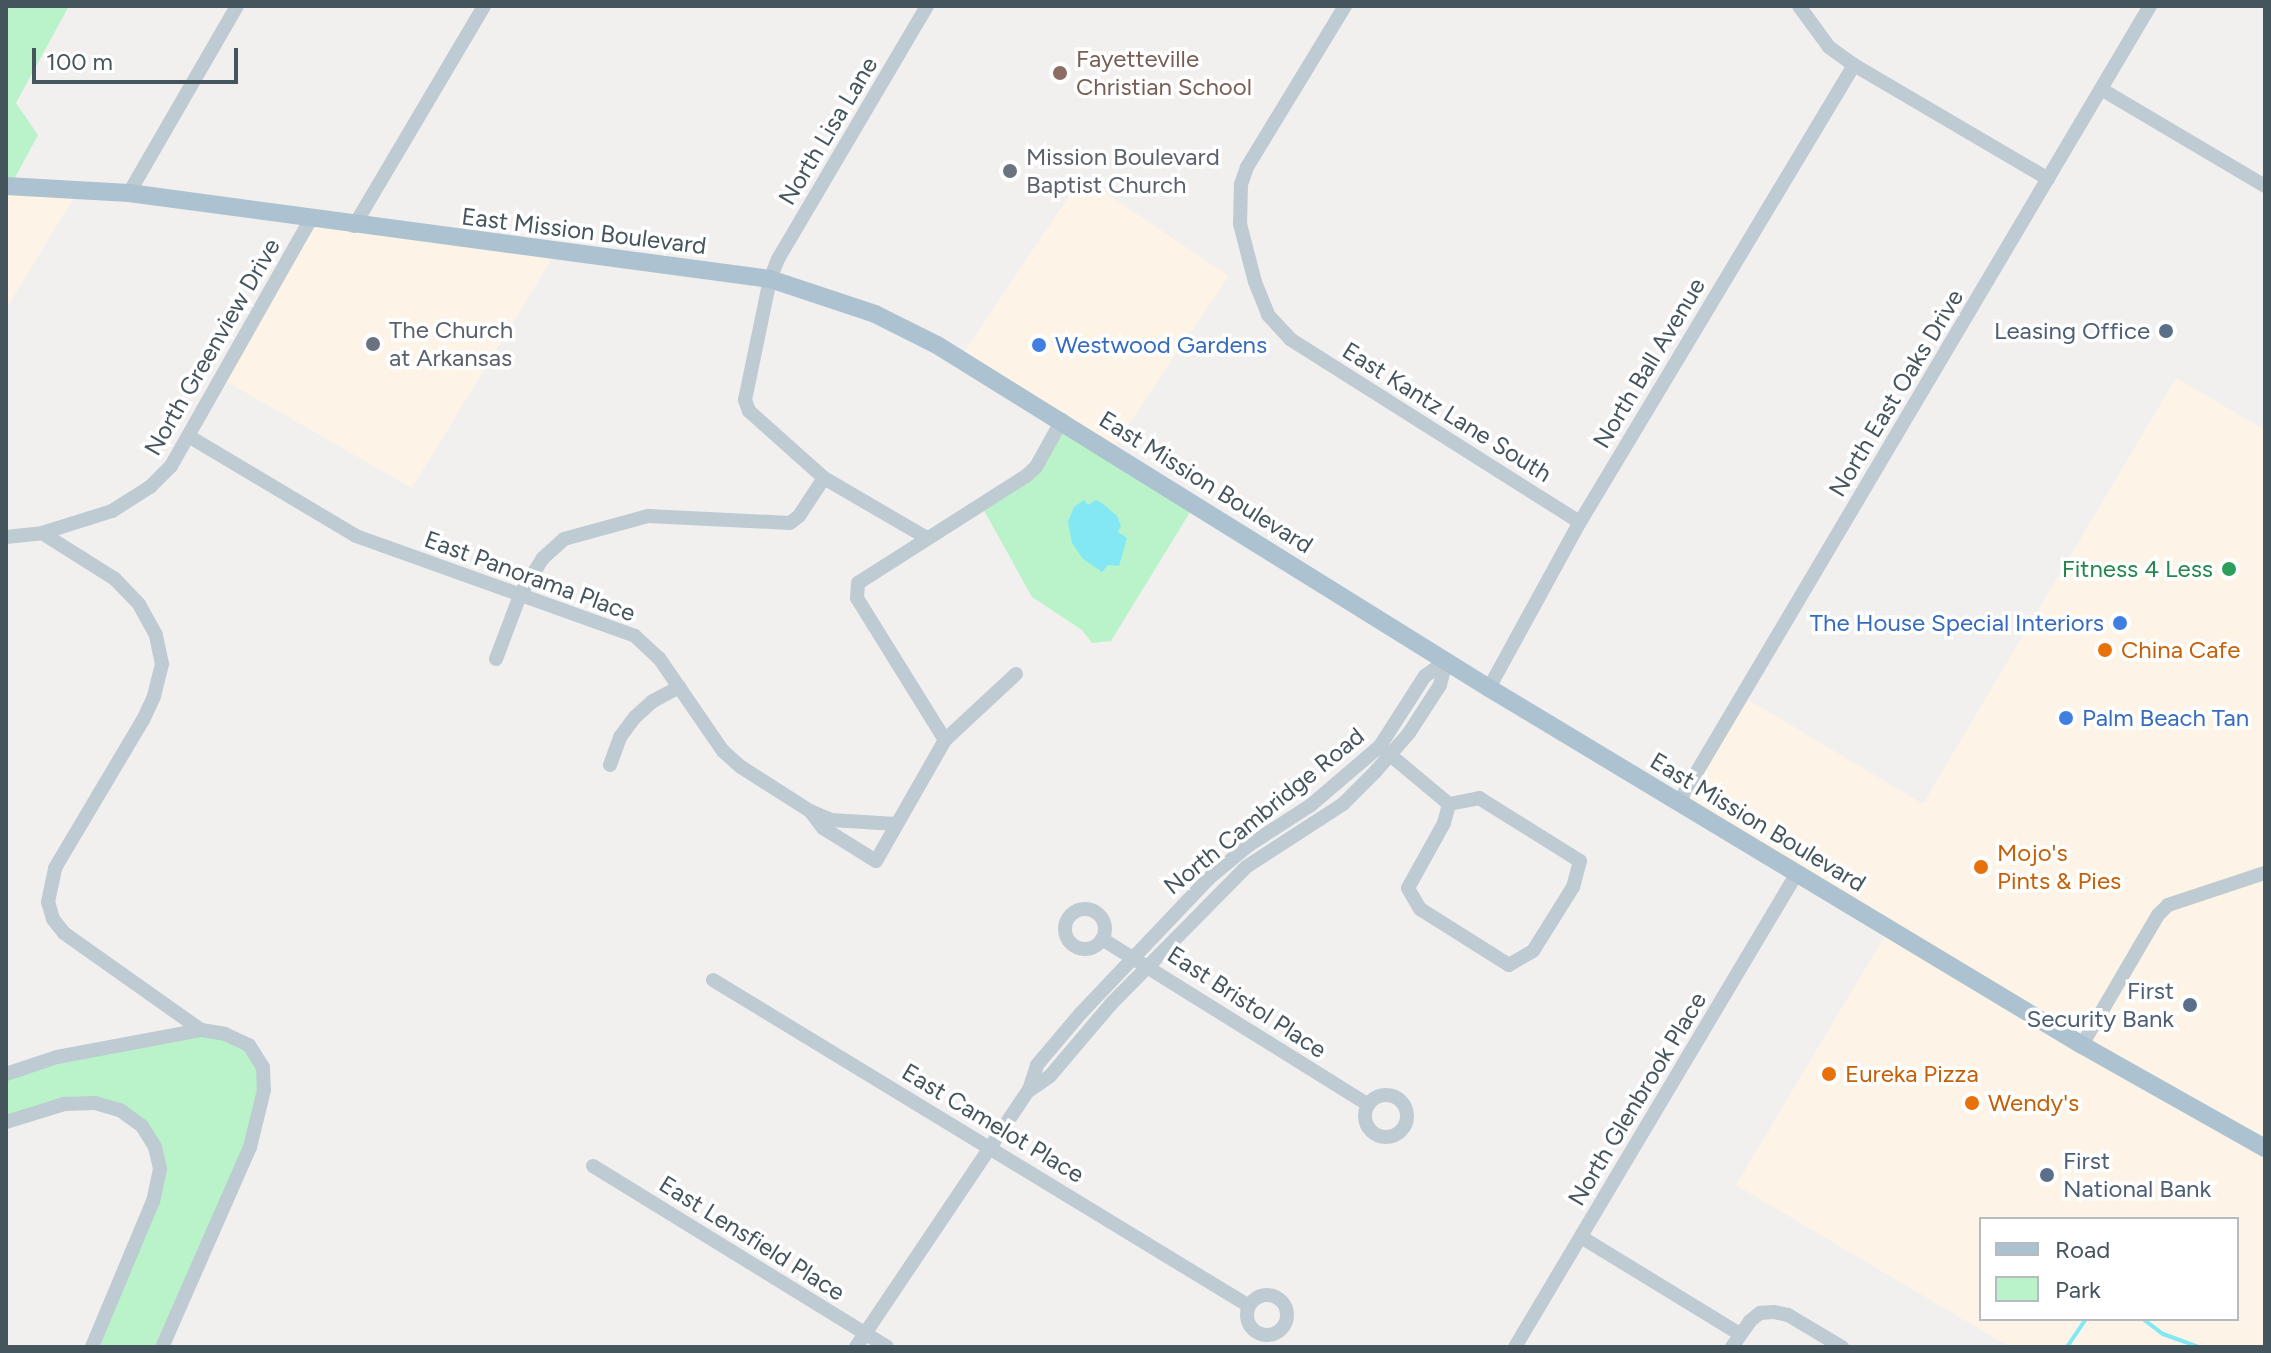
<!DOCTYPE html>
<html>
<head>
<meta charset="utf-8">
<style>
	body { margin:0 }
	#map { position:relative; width:2271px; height:1353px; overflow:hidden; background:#f2efef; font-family:Figtree,sans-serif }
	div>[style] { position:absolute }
	.commercial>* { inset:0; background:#fdf4e7; transform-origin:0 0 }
	.green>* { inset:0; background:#baf3c9 }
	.water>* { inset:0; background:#83e8f3 }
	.stream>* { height:4px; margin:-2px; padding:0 2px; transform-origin:2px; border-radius:2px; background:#83e8f3 }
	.minor>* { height:14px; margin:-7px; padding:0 7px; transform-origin:7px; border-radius:7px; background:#becbd2 }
	.minor>.ring { margin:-7px; padding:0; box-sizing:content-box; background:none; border:14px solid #becbd2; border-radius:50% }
	.major>* { height:18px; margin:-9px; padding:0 9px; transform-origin:9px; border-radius:9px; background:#acc2d0 }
	.dots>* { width:22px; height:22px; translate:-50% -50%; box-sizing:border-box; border:4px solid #fff; border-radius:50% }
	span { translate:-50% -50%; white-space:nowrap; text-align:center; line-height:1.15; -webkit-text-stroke:7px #fff; paint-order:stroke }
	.education-label { font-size:24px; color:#785e54 }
	.left { translate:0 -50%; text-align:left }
	.street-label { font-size:24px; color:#45555e }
	.worship-label { font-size:24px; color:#5b616d }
	.service-label { font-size:24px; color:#4e5e75 }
	.right { translate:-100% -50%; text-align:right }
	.shop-label { font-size:24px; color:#366cbe }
	.leisure-label { font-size:24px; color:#27864d }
	.food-label { font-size:24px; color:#c56008 }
	.frame { position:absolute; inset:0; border:8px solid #45555e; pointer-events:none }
	.legend { position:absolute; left:1979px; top:1217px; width:260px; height:104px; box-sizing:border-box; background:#fff; border:2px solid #b5bbbf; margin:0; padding:10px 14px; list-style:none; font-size:24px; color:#45555e }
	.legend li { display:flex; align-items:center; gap:16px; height:40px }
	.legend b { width:40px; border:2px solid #b5bbbf }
	.scale { position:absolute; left:32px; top:48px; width:206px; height:36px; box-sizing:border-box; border:4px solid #45555e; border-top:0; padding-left:10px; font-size:24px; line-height:28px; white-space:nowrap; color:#45555e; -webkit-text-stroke:6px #fff; paint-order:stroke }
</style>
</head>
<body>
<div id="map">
	<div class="commercial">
		<div style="left:1082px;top:177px;width:177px;height:219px;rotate:34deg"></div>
		<div style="clip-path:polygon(6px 186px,79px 189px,6px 309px)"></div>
		<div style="clip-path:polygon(310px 220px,556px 252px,412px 488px,222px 379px)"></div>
		<div style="clip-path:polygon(evenodd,2176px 378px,2265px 430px,2265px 1347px,2010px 1347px,1736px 1185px,1889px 929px,1679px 802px,1742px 696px,1923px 804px,2176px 378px,1981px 1219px,2237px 1219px,2237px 1319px,1981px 1319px,1981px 1219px)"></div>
	</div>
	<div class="green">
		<div style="clip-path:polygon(6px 6px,69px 6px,16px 103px,38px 135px,11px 185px,6px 186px)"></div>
		<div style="clip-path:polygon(1062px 420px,1195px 504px,1111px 641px,1092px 643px,1082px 630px,1032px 597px,981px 505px,1026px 476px)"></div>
		<div style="clip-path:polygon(201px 1030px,249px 1045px,263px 1067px,259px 1116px,162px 1347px,92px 1347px,160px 1169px,142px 1126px,95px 1103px,6px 1122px,6px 1074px)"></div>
	</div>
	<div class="water">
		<div style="clip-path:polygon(1084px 500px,1088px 505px,1096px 500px,1102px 503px,1117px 516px,1121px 526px,1118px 532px,1127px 538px,1119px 566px,1108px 565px,1102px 572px,1083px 559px,1072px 543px,1068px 522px,1074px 507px)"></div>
	</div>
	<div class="stream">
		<div style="left:2143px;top:1319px;width:25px;rotate:37deg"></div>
		<div style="left:2163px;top:1334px;width:37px;rotate:20deg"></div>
		<div style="left:2067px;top:1347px;width:34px;rotate:-56deg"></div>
	</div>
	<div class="minor">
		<div style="left:1345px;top:6px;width:188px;rotate:121.3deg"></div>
		<div style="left:1247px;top:167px;width:18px;rotate:109deg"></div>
		<div style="left:1241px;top:184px;width:40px;rotate:91.4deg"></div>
		<div style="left:1240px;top:224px;width:60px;rotate:75.5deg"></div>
		<div style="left:1255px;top:282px;width:35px;rotate:68deg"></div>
		<div style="left:1268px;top:315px;width:33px;rotate:47deg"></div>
		<div style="left:1290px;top:339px;width:343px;rotate:32.3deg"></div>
		<div style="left:1799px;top:6px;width:51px;rotate:53.8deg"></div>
		<div style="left:1829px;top:47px;width:31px;rotate:36deg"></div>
		<div style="left:1854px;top:65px;width:225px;rotate:30.4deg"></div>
		<div style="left:2101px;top:89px;width:191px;rotate:30.6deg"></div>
		<div style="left:129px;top:193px;width:216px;rotate:-60deg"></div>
		<div style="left:354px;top:226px;width:256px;rotate:-59.4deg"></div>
		<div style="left:190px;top:437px;width:193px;rotate:30.8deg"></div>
		<div style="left:356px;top:536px;width:296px;rotate:19.7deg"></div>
		<div style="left:635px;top:636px;width:33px;rotate:43deg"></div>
		<div style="left:659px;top:658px;width:113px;rotate:55.5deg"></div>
		<div style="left:723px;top:751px;width:24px;rotate:42deg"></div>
		<div style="left:741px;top:767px;width:82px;rotate:32.5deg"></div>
		<div style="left:810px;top:811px;width:23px;rotate:23deg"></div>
		<div style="left:831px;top:820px;width:65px;rotate:3.5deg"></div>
		<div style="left:6px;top:537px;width:36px;rotate:-6deg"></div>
		<div style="left:927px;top:538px;width:119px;rotate:-149.8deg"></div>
		<div style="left:824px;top:478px;width:101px;rotate:-138.2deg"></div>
		<div style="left:749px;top:411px;width:12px;rotate:-110deg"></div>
		<div style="left:745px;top:400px;width:124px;rotate:-78.3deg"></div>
		<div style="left:770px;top:279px;width:22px;rotate:-68deg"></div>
		<div style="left:778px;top:259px;width:294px;rotate:-59.5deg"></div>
		<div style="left:496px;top:659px;width:71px;rotate:-69.3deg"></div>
		<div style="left:521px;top:593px;width:41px;rotate:-57.8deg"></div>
		<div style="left:543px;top:558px;width:28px;rotate:-42deg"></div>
		<div style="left:564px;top:539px;width:87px;rotate:-15.3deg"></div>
		<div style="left:648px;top:516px;width:142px;rotate:2.8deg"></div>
		<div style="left:790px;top:523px;width:11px;rotate:-38deg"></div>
		<div style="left:799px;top:516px;width:45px;rotate:-56.7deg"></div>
		<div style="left:1489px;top:688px;width:189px;rotate:-61.3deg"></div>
		<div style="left:1580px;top:522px;width:533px;rotate:-59.05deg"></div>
		<div style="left:945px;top:740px;width:167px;rotate:-121.8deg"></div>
		<div style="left:857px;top:598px;width:15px;rotate:-86deg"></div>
		<div style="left:858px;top:583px;width:199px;rotate:-32.5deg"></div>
		<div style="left:1026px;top:476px;width:13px;rotate:-42deg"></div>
		<div style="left:1036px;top:467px;width:54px;rotate:-61deg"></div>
		<div style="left:1383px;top:749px;width:86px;rotate:39.8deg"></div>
		<div style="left:610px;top:765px;width:30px;rotate:-70deg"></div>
		<div style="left:620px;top:737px;width:25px;rotate:-53deg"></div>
		<div style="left:635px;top:717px;width:24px;rotate:-42deg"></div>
		<div style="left:653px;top:701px;width:30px;rotate:-28deg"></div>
		<div style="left:1479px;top:798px;width:119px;rotate:32deg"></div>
		<div style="left:1580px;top:861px;width:27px;rotate:105deg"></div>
		<div style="left:1573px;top:887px;width:75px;rotate:122deg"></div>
		<div style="left:1533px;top:951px;width:28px;rotate:150deg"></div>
		<div style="left:1509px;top:965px;width:105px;rotate:-147.8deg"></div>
		<div style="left:1420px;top:909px;width:24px;rotate:-120deg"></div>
		<div style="left:1408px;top:888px;width:74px;rotate:-61deg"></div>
		<div style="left:1444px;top:823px;width:20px;rotate:-75deg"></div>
		<div style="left:1449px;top:804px;width:31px;rotate:-11deg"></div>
		<div style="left:1679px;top:802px;width:925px;rotate:-59.39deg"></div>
		<div style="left:811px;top:812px;width:20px;rotate:53deg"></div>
		<div style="left:823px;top:828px;width:62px;rotate:31.9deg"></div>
		<div style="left:876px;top:861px;width:139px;rotate:-60.3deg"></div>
		<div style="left:945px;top:740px;width:97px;rotate:-42.9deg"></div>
		<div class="ring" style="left:1065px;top:909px;width:26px;height:26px"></div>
		<div style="left:1102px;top:939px;width:312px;rotate:31.9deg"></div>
		<div style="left:713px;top:980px;width:627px;rotate:31.31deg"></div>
		<div style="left:201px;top:1030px;width:168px;rotate:-144.7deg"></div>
		<div style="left:64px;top:933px;width:18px;rotate:-128deg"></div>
		<div style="left:53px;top:919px;width:18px;rotate:-106deg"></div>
		<div style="left:48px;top:902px;width:35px;rotate:-78deg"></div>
		<div style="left:55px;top:868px;width:172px;rotate:-59.3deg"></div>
		<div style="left:143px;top:720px;width:26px;rotate:-65deg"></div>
		<div style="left:154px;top:696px;width:33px;rotate:-76deg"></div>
		<div style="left:162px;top:664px;width:30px;rotate:-102deg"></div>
		<div style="left:156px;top:635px;width:35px;rotate:-119deg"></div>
		<div style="left:139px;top:604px;width:35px;rotate:-134deg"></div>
		<div style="left:115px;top:579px;width:86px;rotate:-147.8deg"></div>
		<div style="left:42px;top:533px;width:73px;rotate:-17.4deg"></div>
		<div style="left:112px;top:511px;width:45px;rotate:-32.3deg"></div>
		<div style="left:150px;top:487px;width:30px;rotate:-45deg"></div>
		<div style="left:171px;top:466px;width:283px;rotate:-60.5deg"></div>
		<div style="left:2082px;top:1045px;width:151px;rotate:-59.7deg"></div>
		<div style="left:2158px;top:915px;width:14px;rotate:-45deg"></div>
		<div style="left:2168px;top:905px;width:102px;rotate:-18.3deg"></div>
		<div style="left:6px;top:1074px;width:54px;rotate:-18.4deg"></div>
		<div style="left:57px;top:1057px;width:147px;rotate:-10.6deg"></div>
		<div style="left:201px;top:1030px;width:24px;rotate:9deg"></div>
		<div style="left:225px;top:1034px;width:26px;rotate:25deg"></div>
		<div style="left:249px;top:1045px;width:26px;rotate:58deg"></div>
		<div style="left:263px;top:1067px;width:23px;rotate:88deg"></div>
		<div style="left:264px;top:1090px;width:59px;rotate:103.8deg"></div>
		<div style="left:250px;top:1147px;width:219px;rotate:113.7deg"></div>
		<div style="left:1030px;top:1090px;width:24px;rotate:-35deg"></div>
		<div style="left:1050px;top:1076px;width:94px;rotate:-49.7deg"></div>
		<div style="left:1111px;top:1004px;width:192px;rotate:-45.4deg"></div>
		<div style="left:1246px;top:867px;width:116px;rotate:-33deg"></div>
		<div style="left:1343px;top:804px;width:47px;rotate:-45deg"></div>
		<div style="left:1376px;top:771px;width:50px;rotate:-49deg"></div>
		<div style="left:1409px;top:733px;width:57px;rotate:-57.1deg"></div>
		<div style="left:1440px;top:685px;width:25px;rotate:-76deg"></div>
		<div class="ring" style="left:1365px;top:1095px;width:28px;height:28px"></div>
		<div style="left:6px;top:1122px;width:61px;rotate:-17.2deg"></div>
		<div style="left:64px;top:1104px;width:31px;rotate:-2deg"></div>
		<div style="left:95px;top:1103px;width:26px;rotate:16deg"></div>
		<div style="left:120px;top:1110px;width:27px;rotate:36deg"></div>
		<div style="left:142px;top:1126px;width:25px;rotate:58deg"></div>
		<div style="left:155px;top:1147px;width:23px;rotate:77deg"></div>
		<div style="left:160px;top:1169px;width:33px;rotate:102deg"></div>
		<div style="left:153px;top:1201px;width:158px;rotate:112.7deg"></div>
		<div style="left:593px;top:1166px;width:345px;rotate:31.6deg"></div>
		<div style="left:1581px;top:1237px;width:186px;rotate:31.4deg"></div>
		<div class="ring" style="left:1247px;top:1295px;width:26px;height:26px"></div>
		<div style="left:856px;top:1347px;width:310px;rotate:-56.1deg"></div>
		<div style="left:1029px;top:1090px;width:26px;rotate:-72deg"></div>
		<div style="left:1037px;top:1065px;width:68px;rotate:-49.8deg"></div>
		<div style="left:1081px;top:1013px;width:186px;rotate:-46.5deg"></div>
		<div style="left:1209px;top:878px;width:52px;rotate:-39.5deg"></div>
		<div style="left:1249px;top:845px;width:74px;rotate:-32.8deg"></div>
		<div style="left:1311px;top:805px;width:91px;rotate:-40.5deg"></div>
		<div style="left:1380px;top:746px;width:83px;rotate:-57.3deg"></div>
		<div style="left:1425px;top:676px;width:26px;rotate:-36deg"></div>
		<div style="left:1515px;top:1347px;width:552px;rotate:-59.25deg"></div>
		<div style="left:1732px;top:1347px;width:32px;rotate:-55deg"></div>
		<div style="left:1750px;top:1321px;width:13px;rotate:-39deg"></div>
		<div style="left:1760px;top:1313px;width:14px;rotate:-4deg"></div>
		<div style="left:1774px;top:1312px;width:14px;rotate:12deg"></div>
		<div style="left:1788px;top:1315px;width:63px;rotate:30.7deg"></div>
	</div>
	<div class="major">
		<div style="left:6px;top:186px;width:123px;rotate:3.3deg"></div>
		<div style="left:129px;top:193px;width:647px;rotate:7.64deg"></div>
		<div style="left:770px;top:279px;width:111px;rotate:18.4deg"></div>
		<div style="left:875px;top:314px;width:69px;rotate:26.6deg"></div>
		<div style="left:937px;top:345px;width:650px;rotate:31.86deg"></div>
		<div style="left:1489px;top:688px;width:692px;rotate:31.05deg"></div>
		<div style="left:2082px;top:1045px;width:210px;rotate:29.4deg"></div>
	</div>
	<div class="dots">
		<div style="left:1060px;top:73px;background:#8d6e63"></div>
		<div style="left:1010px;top:171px;background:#6b7280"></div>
		<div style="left:2166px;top:331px;background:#5c6f8a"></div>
		<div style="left:373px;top:344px;background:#6b7280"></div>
		<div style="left:1039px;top:345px;background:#3f7fe0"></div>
		<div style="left:2229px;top:569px;background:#2e9e5b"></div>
		<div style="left:2120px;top:623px;background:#3f7fe0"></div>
		<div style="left:2105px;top:650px;background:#e8710a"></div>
		<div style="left:2066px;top:718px;background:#3f7fe0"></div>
		<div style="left:1981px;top:867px;background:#e8710a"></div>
		<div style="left:2190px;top:1005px;background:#5c6f8a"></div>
		<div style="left:1829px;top:1074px;background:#e8710a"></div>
		<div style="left:1972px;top:1103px;background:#e8710a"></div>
		<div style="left:2047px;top:1175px;background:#5c6f8a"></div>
	</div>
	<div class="education-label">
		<span class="left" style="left:1076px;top:73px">Fayetteville<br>Christian School</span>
	</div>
	<div class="street-label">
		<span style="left:828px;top:131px;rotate:-59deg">North Lisa Lane</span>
		<span style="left:584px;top:231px;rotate:7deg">East Mission Boulevard</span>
		<span style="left:212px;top:347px;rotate:-60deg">North Greenview Drive</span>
		<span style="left:1649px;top:363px;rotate:-59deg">North Ball Avenue</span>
		<span style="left:1896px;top:393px;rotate:-59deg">North East Oaks Drive</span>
		<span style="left:1447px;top:412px;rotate:32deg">East Kantz Lane South</span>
		<span style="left:1206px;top:482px;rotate:32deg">East Mission Boulevard</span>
		<span style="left:530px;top:576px;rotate:20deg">East Panorama Place</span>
		<span style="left:1264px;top:811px;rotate:-39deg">North Cambridge Road</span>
		<span style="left:1758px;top:822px;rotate:31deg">East Mission Boulevard</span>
		<span style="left:1247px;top:1002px;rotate:33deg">East Bristol Place</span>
		<span style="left:1637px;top:1099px;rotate:-59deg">North Glenbrook Place</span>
		<span style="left:993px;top:1123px;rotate:31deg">East Camelot Place</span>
		<span style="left:752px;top:1238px;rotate:32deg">East Lensfield Place</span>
	</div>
	<div class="worship-label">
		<span class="left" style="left:1026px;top:171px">Mission Boulevard<br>Baptist Church</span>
		<span class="left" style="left:389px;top:344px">The Church<br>at Arkansas</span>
	</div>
	<div class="service-label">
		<span class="right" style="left:2150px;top:331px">Leasing Office</span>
		<span class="right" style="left:2174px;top:1005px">First<br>Security Bank</span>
		<span class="left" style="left:2063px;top:1175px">First<br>National Bank</span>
	</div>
	<div class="shop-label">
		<span class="left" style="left:1055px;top:345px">Westwood Gardens</span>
		<span class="right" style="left:2104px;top:623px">The House Special Interiors</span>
		<span class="left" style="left:2082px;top:718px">Palm Beach Tan</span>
	</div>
	<div class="leisure-label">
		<span class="right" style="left:2213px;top:569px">Fitness 4 Less</span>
	</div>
	<div class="food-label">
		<span class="left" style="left:2121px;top:650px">China Cafe</span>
		<span class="left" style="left:1997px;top:867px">Mojo's<br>Pints &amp; Pies</span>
		<span class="left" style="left:1845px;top:1074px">Eureka Pizza</span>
		<span class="left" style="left:1988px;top:1103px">Wendy's</span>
	</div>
	<div class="frame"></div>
	<ul class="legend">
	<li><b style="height:10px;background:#acc2d0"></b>Road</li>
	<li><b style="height:22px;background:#baf3c9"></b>Park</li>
	</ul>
	<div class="scale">100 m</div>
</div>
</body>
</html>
